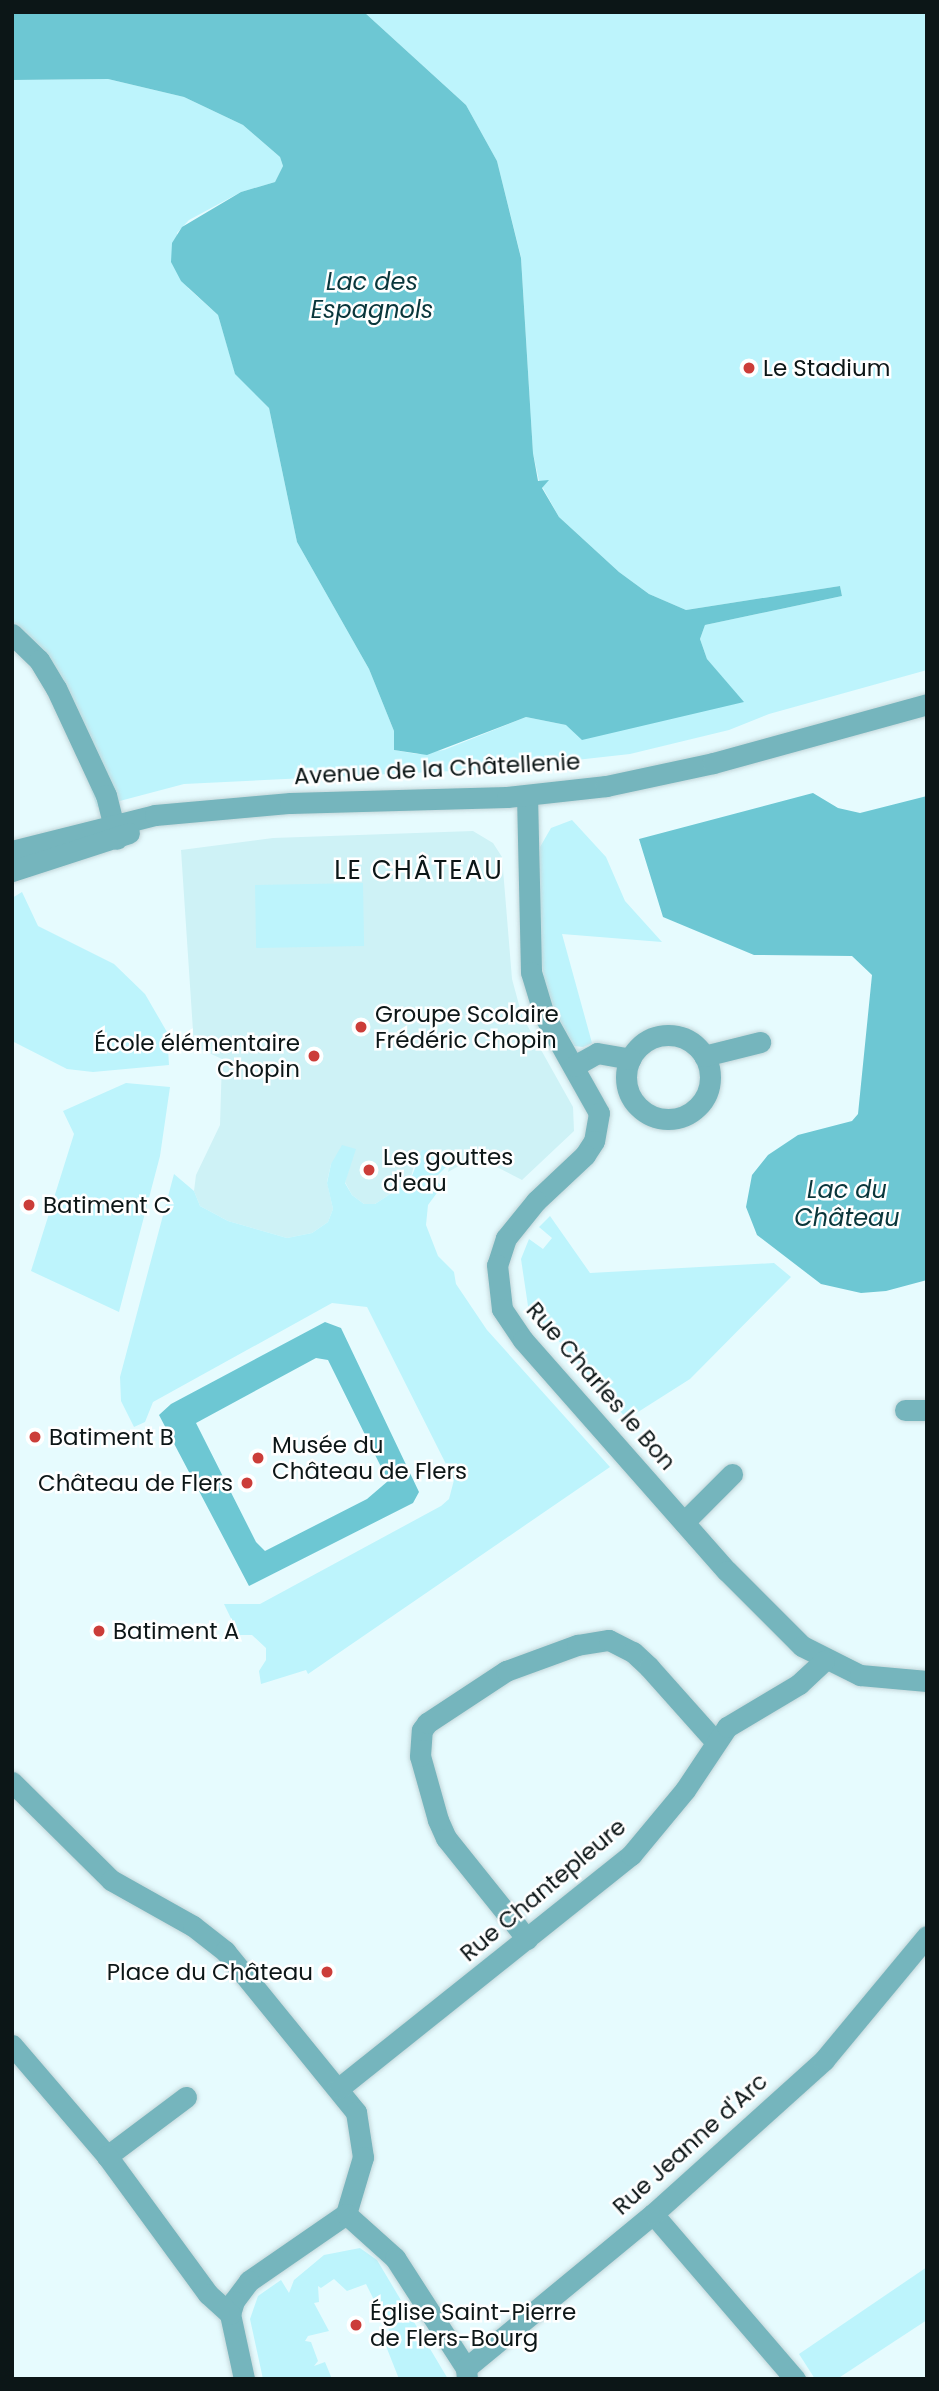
<!DOCTYPE html>
<html>
<head>
<meta charset="utf-8">
<style>
	body { margin:0 }
	#map { position:relative; width:939px; height:2391px; overflow:hidden; background:#e6fbfe; font-family:Poppins,sans-serif }
	div>[style] { position:absolute }
	.built>* { inset:0; background:#cef2f6 }
	.green>* { inset:0; background:#bdf4fc; transform-origin:0 0 }
	.water>* { inset:0; background:#6dc7d3 }
	.roads { filter:drop-shadow(0 0 2px #c3d6d9) drop-shadow(0 0 2px #c3d6d9) }
	.minor>* { height:21px; margin:-10.5px; padding:0 10.5px; transform-origin:10.5px; border-radius:10.5px; background:#75b5bd }
	.minor>.ring { margin:-10.5px; padding:0; box-sizing:content-box; background:none; border:21px solid #75b5bd; border-radius:50% }
	.dots>* { width:19px; height:19px; translate:-50% -50%; box-sizing:border-box; border:4px solid #fff; border-radius:50% }
	span { translate:-50% -50%; white-space:nowrap; text-align:center; line-height:1.15; -webkit-text-stroke:5px #fff; paint-order:stroke }
	.poi-label { font-size:23px; color:#0c1617 }
	.left { translate:0 -50%; text-align:left }
	.right { translate:-100% -50%; text-align:right }
	.street-label { font-size:23px; color:#0c1617 }
	.water-label { font-size:24px; color:#09363b; font-style:italic }
	.quarter-label { font-size:26px; color:#0c1617; letter-spacing:2px }
	.frame { position:absolute; inset:0; border:14px solid #0c1617; pointer-events:none }
</style>
</head>
<body>
<div id="map">
	<div class="built">
		<div style="clip-path:polygon(473px 831px,493px 843px,502px 857px,512px 979px,522px 1016px,573px 1107px,574px 1131px,522px 1180px,487px 1162px,464px 1163px,448px 1172px,450px 1163px,414px 1165px,410px 1181px,375px 1204px,364px 1204px,352px 1195px,345px 1182px,355px 1149px,331px 1164px,327px 1182px,333px 1209px,328px 1222px,312px 1233px,287px 1238px,228px 1221px,200px 1206px,194px 1191px,196px 1175px,220px 1125px,222px 1059px,194px 1046px,181px 850px,273px 838px)"></div>
	</div>
	<div class="green">
		<div style="clip-path:polygon(364px 12px,927px 12px,927px 670px,769px 714px,729px 730px,630px 754px,495px 769px,184px 784px,97px 807px,74px 742px,12px 626px,12px 80px,108px 79px,184px 97px,243px 125px,280px 157px,283px 166px,275px 182px,241px 192px,189px 220px,177px 233px,188px 288px,218px 315px,235px 373px,269px 408px,297px 542px,369px 669px,394px 731px,394px 750px,417px 754px,444px 750px,526px 717px,566px 725px,743px 702px,707px 659px,700px 639px,705px 625px,842px 596px,840px 586px,686px 610px,649px 594px,619px 572px,559px 517px,539px 481px,533px 453px,521px 257px,497px 161px,466px 105px)"></div>
		<div style="clip-path:polygon(572px 820px,606px 857px,625px 901px,662px 942px,562px 934px,592px 1043px,583px 1047px,574px 1046px,555px 1011px,544px 979px,540px 946px,540px 847px,551px 828px)"></div>
		<div style="left:363px;top:883px;width:63px;height:108px;rotate:89deg"></div>
		<div style="clip-path:polygon(22px 892px,38px 926px,114px 964px,145px 994px,167px 1032px,169px 1065px,93px 1072px,67px 1069px,12px 1041px,12px 898px)"></div>
		<div style="clip-path:polygon(126px 1083px,170px 1087px,160px 1156px,119px 1312px,31px 1271px,74px 1134px,63px 1111px)"></div>
		<div style="clip-path:polygon(342px 1145px,356px 1149px,345px 1183px,352px 1195px,364px 1204px,375px 1204px,410px 1181px,422px 1150px,443px 1152px,450px 1163px,434px 1179px,442px 1186px,428px 1205px,426px 1225px,438px 1256px,454px 1272px,456px 1284px,487px 1330px,610px 1467px,308px 1674px,306px 1670px,261px 1684px,259px 1671px,266px 1660px,266px 1648px,252px 1635px,239px 1635px,224px 1604px,260px 1604px,441px 1506px,449px 1499px,454px 1480px,367px 1307px,332px 1303px,153px 1402px,145px 1422px,134px 1427px,121px 1401px,120px 1377px,174px 1174px,194px 1191px,200px 1206px,228px 1221px,287px 1238px,312px 1233px,328px 1222px,333px 1209px,327px 1183px,331px 1164px)"></div>
		<div style="clip-path:polygon(550px 1216px,590px 1273px,774px 1263px,791px 1277px,690px 1379px,627px 1419px,528px 1306px,521px 1259px,529px 1239px,543px 1249px,552px 1238px,539px 1227px)"></div>
		<div style="clip-path:polygon(360px 2248px,377px 2260px,448px 2379px,399px 2379px,384px 2341px,393px 2338px,366px 2284px,347px 2291px,334px 2279px,321px 2288px,318px 2286px,319px 2302px,314px 2303px,329px 2331px,308px 2336px,305px 2341px,311px 2342px,318px 2361px,314px 2366px,325px 2362px,332px 2379px,263px 2379px,250px 2319px,258px 2296px,281px 2280px,289px 2293px,294px 2280px,324px 2255px)"></div>
		<div style="clip-path:polygon(927px 2267px,927px 2320px,837px 2379px,815px 2379px,799px 2354px)"></div>
	</div>
	<div class="water">
		<div style="clip-path:polygon(12px 12px,364px 12px,466px 105px,497px 161px,521px 258px,533px 453px,538px 481px,549px 480px,542px 488px,559px 517px,619px 572px,649px 594px,686px 610px,840px 586px,842px 596px,705px 625px,700px 639px,707px 659px,744px 702px,582px 740px,566px 725px,526px 717px,427px 755px,394px 750px,394px 731px,369px 669px,297px 542px,269px 408px,235px 374px,218px 315px,181px 281px,171px 262px,172px 243px,182px 227px,241px 192px,275px 182px,283px 166px,280px 157px,243px 125px,184px 97px,108px 79px,12px 80px)"></div>
		<div style="clip-path:polygon(813px 793px,838px 808px,860px 813px,927px 796px,927px 1280px,886px 1291px,861px 1293px,821px 1284px,757px 1235px,746px 1207px,752px 1175px,768px 1155px,798px 1135px,852px 1121px,858px 1114px,872px 975px,852px 956px,754px 955px,663px 917px,639px 839px)"></div>
		<div style="clip-path:polygon(evenodd,325px 1322px,341px 1328px,419px 1492px,413px 1503px,249px 1586px,159px 1415px,171px 1404px,325px 1322px,316px 1358px,328px 1360px,388px 1481px,367px 1499px,265px 1551px,256px 1542px,196px 1423px,316px 1358px)"></div>
	</div>
	<div class="roads">
		<div class="minor">
			<div style="left:12px;top:634px;width:37px;rotate:44deg"></div>
			<div style="left:39px;top:660px;width:33px;rotate:59deg"></div>
			<div style="left:56px;top:688px;width:118px;rotate:65deg"></div>
			<div style="left:106px;top:795px;width:45px;rotate:76deg"></div>
			<div style="left:527px;top:795px;width:177px;rotate:88.7deg"></div>
			<div style="left:531px;top:972px;width:45px;rotate:73.2deg"></div>
			<div style="left:544px;top:1015px;width:112px;rotate:60.7deg"></div>
			<div style="left:599px;top:1113px;width:28px;rotate:100deg"></div>
			<div style="left:594px;top:1141px;width:17px;rotate:123deg"></div>
			<div style="left:585px;top:1155px;width:67px;rotate:136.8deg"></div>
			<div style="left:536px;top:1201px;width:48px;rotate:129deg"></div>
			<div style="left:506px;top:1238px;width:28px;rotate:108deg"></div>
			<div style="left:497px;top:1265px;width:44px;rotate:83.5deg"></div>
			<div style="left:502px;top:1309px;width:37px;rotate:56deg"></div>
			<div style="left:523px;top:1340px;width:308px;rotate:48.6deg"></div>
			<div style="left:727px;top:1571px;width:106px;rotate:45deg"></div>
			<div style="left:802px;top:1646px;width:65px;rotate:26.6deg"></div>
			<div style="left:860px;top:1675px;width:67px;rotate:5.1deg"></div>
			<div style="left:12px;top:851px;width:147px;rotate:-14.1deg"></div>
			<div style="left:155px;top:815px;width:136px;rotate:-5.1deg"></div>
			<div style="left:290px;top:803px;width:217px;rotate:-1.6deg"></div>
			<div style="left:507px;top:797px;width:100px;rotate:-6.3deg"></div>
			<div style="left:606px;top:786px;width:109px;rotate:-12.1deg"></div>
			<div style="left:713px;top:763px;width:222px;rotate:-15.4deg"></div>
			<div style="left:12px;top:871px;width:123px;rotate:-18deg"></div>
			<div class="ring" style="left:626px;top:1035px;width:63px;height:63px"></div>
			<div style="left:704px;top:1056px;width:58px;rotate:-14deg"></div>
			<div style="left:574px;top:1066px;width:26px;rotate:-29deg"></div>
			<div style="left:597px;top:1053px;width:34px;rotate:10deg"></div>
			<div style="left:905px;top:1410px;width:22px"></div>
			<div style="left:684px;top:1522px;width:68px;rotate:-45deg"></div>
			<div style="left:12px;top:1782px;width:139px;rotate:44.7deg"></div>
			<div style="left:111px;top:1880px;width:94px;rotate:29.3deg"></div>
			<div style="left:193px;top:1926px;width:41px;rotate:38deg"></div>
			<div style="left:225px;top:1951px;width:208px;rotate:50.9deg"></div>
			<div style="left:356px;top:2112px;width:46px;rotate:81.2deg"></div>
			<div style="left:363px;top:2157px;width:59px;rotate:106.6deg"></div>
			<div style="left:346px;top:2214px;width:118px;rotate:145.4deg"></div>
			<div style="left:249px;top:2281px;width:25px;rotate:127deg"></div>
			<div style="left:234px;top:2301px;width:14px;rotate:107deg"></div>
			<div style="left:230px;top:2314px;width:66px;rotate:77.8deg"></div>
			<div style="left:527px;top:1939px;width:129px;rotate:-128.7deg"></div>
			<div style="left:446px;top:1838px;width:20px;rotate:-114deg"></div>
			<div style="left:438px;top:1820px;width:66px;rotate:-105.7deg"></div>
			<div style="left:420px;top:1756px;width:26px;rotate:-86deg"></div>
			<div style="left:422px;top:1730px;width:9px;rotate:-54deg"></div>
			<div style="left:427px;top:1723px;width:95px;rotate:-33.4deg"></div>
			<div style="left:506px;top:1671px;width:76px;rotate:-20.1deg"></div>
			<div style="left:577px;top:1645px;width:32px;rotate:-9deg"></div>
			<div style="left:609px;top:1640px;width:27px;rotate:27deg"></div>
			<div style="left:633px;top:1652px;width:22px;rotate:43deg"></div>
			<div style="left:649px;top:1667px;width:98px;rotate:48.3deg"></div>
			<div style="left:12px;top:2045px;width:146px;rotate:49.4deg"></div>
			<div style="left:339px;top:2088px;width:374px;rotate:-38.6deg"></div>
			<div style="left:631px;top:1855px;width:85px;rotate:-50.3deg"></div>
			<div style="left:685px;top:1790px;width:76px;rotate:-56.3deg"></div>
			<div style="left:727px;top:1727px;width:84px;rotate:-30.8deg"></div>
			<div style="left:799px;top:1684px;width:34px;rotate:-43deg"></div>
			<div style="left:186px;top:2097px;width:99px;rotate:143.2deg"></div>
			<div style="left:107px;top:2156px;width:171px;rotate:53.8deg"></div>
			<div style="left:208px;top:2294px;width:30px;rotate:42deg"></div>
			<div style="left:346px;top:2214px;width:66px;rotate:41.9deg"></div>
			<div style="left:395px;top:2258px;width:131px;rotate:57.2deg"></div>
			<div style="left:466px;top:2368px;width:11px;rotate:85deg"></div>
			<div style="left:653px;top:2214px;width:218px;rotate:49.3deg"></div>
			<div style="left:466px;top:2368px;width:242px;rotate:-39.5deg"></div>
			<div style="left:653px;top:2214px;width:230px;rotate:-42deg"></div>
			<div style="left:824px;top:2060px;width:161px;rotate:-50.3deg"></div>
		</div>
	</div>
	<div class="dots">
		<div style="left:749px;top:368px;background:#cb3d39"></div>
		<div style="left:361px;top:1027px;background:#cb3d39"></div>
		<div style="left:314px;top:1056px;background:#cb3d39"></div>
		<div style="left:369px;top:1170px;background:#cb3d39"></div>
		<div style="left:29px;top:1205px;background:#cb3d39"></div>
		<div style="left:35px;top:1437px;background:#cb3d39"></div>
		<div style="left:258px;top:1458px;background:#cb3d39"></div>
		<div style="left:247px;top:1483px;background:#cb3d39"></div>
		<div style="left:99px;top:1631px;background:#cb3d39"></div>
		<div style="left:327px;top:1972px;background:#cb3d39"></div>
		<div style="left:356px;top:2325px;background:#cb3d39"></div>
	</div>
	<div class="poi-label">
		<span class="left" style="left:763px;top:368px">Le Stadium</span>
		<span class="left" style="left:375px;top:1027px">Groupe Scolaire<br>Frédéric Chopin</span>
		<span class="right" style="left:300px;top:1056px">École élémentaire<br>Chopin</span>
		<span class="left" style="left:383px;top:1170px">Les gouttes<br>d'eau</span>
		<span class="left" style="left:43px;top:1205px">Batiment C</span>
		<span class="left" style="left:49px;top:1437px">Batiment B</span>
		<span class="left" style="left:272px;top:1458px">Musée du<br>Château de Flers</span>
		<span class="right" style="left:233px;top:1483px">Château de Flers</span>
		<span class="left" style="left:113px;top:1631px">Batiment A</span>
		<span class="right" style="left:313px;top:1972px">Place du Château</span>
		<span class="left" style="left:370px;top:2325px">Église Saint-Pierre<br>de Flers-Bourg</span>
	</div>
	<div class="street-label">
		<span style="left:437px;top:769px;rotate:-3deg">Avenue de la Châtellenie</span>
		<span style="left:601px;top:1386px;rotate:49deg">Rue Charles le Bon</span>
		<span style="left:543px;top:1890px;rotate:-40deg">Rue Chantepleure</span>
		<span style="left:690px;top:2144px;rotate:-42deg">Rue Jeanne d'Arc</span>
	</div>
	<div class="water-label">
		<span style="left:372px;top:296px">Lac des<br>Espagnols</span>
		<span style="left:847px;top:1204px">Lac du<br>Château</span>
	</div>
	<div class="quarter-label">
		<span style="left:419px;top:871px">LE CHÂTEAU</span>
	</div>
	<div class="frame"></div>
</div>
</body>
</html>
